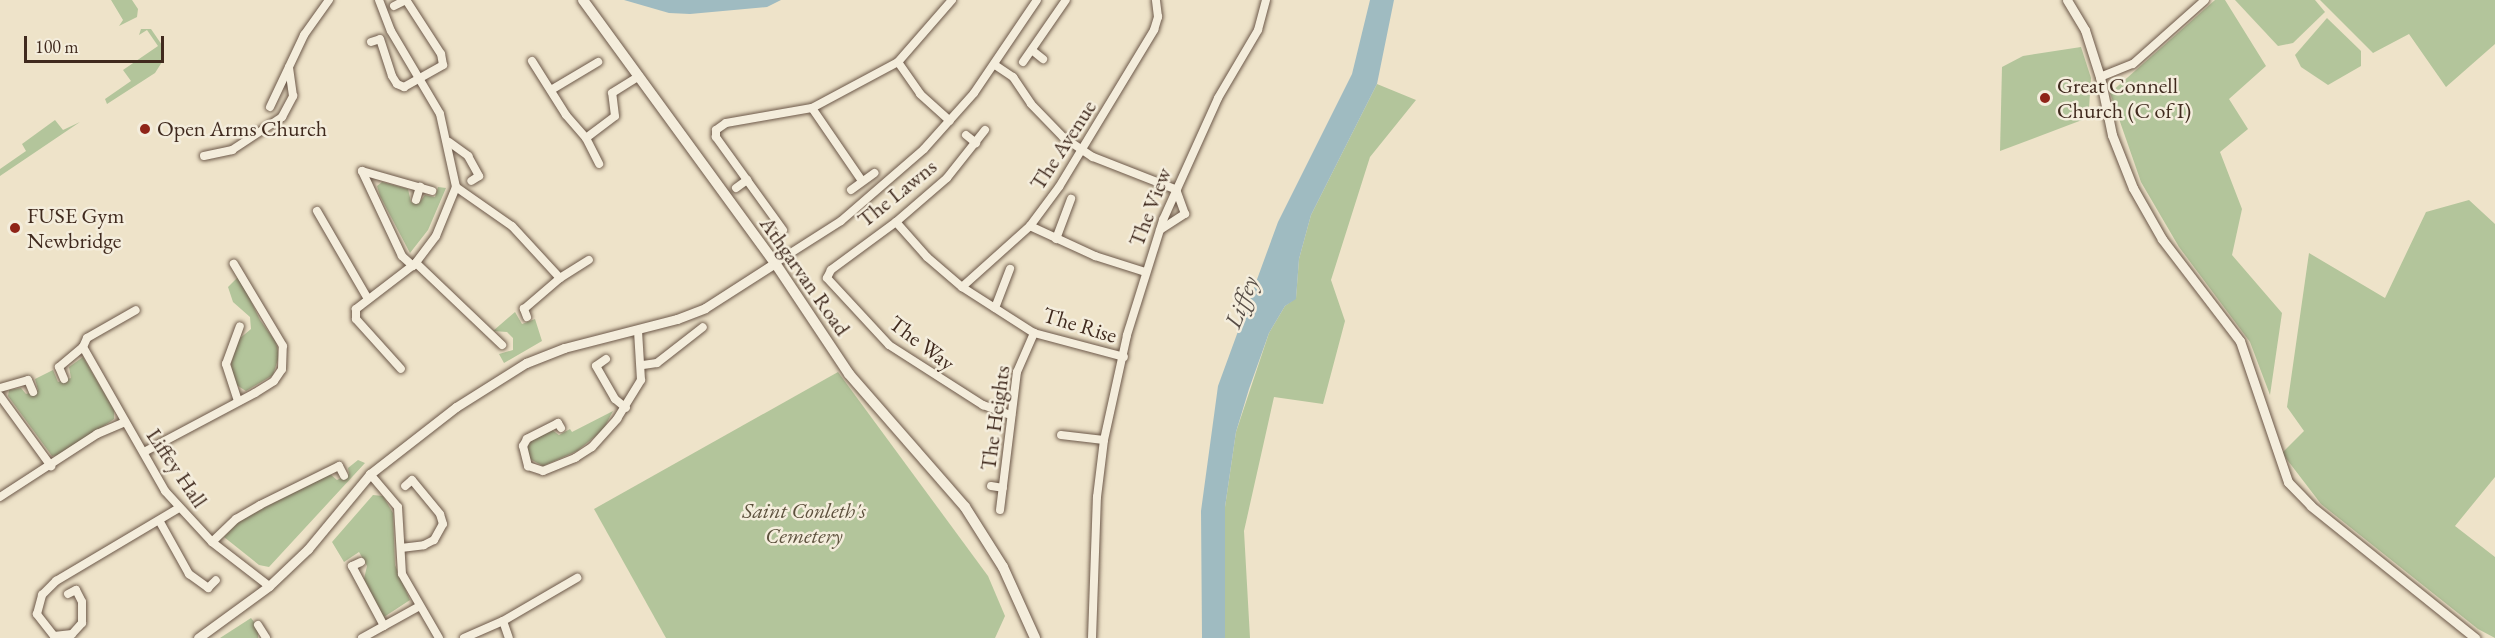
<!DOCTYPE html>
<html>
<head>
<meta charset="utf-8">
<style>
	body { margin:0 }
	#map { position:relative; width:2495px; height:638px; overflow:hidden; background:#eee3c9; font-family:"EB Garamond",serif }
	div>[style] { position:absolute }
	.green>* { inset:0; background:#b3c59b }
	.water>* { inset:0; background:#9fbbc1 }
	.roads { filter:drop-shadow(0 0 2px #6c5849) drop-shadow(0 0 2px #6c5849) }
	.minor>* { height:8px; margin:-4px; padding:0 4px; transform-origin:4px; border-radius:4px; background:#f4eddc }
	.tertiary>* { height:9px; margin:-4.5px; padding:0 4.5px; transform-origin:4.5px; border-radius:4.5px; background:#f4eddc }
	.secondary>* { height:10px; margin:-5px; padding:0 5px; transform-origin:5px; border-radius:5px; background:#f4eddc }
	.dots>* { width:16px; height:16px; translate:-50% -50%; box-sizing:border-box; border:3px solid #f4eddc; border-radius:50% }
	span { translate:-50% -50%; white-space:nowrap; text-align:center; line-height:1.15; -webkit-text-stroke:5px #f4eddc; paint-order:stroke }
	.poi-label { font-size:22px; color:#402a1e }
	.left { translate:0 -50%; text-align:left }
	.street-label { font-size:22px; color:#402a1e }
	.park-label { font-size:22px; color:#5d513d; font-style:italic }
	.water-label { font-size:24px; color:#584e47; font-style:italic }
	.scale { position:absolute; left:24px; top:36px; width:140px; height:27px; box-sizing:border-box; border:3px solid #402a1e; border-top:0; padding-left:8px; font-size:18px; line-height:21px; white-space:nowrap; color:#402a1e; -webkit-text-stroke:4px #f4eddc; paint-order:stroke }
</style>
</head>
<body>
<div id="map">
	<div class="green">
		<div style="clip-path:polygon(111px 0,132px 0,138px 9px,137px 17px,119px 26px,123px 20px)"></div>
		<div style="clip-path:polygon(2215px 0,2225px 0,2266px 66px,2229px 99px,2248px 129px,2220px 152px,2242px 209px,2232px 255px,2282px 313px,2270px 395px,2250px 342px,2179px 247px,2141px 182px,2110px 93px)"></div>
		<div style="clip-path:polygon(2235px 0,2315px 0,2325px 12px,2293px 43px,2278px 46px)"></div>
		<div style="clip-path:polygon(2320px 0,2495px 0,2495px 44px,2446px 87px,2409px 34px,2373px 53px)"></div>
		<div style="clip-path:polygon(2327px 18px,2361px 51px,2361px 66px,2328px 85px,2301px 67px,2295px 55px)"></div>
		<div style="clip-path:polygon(141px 29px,151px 29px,162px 45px,162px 62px,155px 73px,107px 104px,105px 99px,131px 81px,123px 70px,158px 46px,147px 30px,139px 35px)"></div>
		<div style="clip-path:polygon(2081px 47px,2091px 78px,2089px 109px,2082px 120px,2000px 151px,2002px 67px,2023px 56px)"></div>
		<div style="clip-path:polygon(1377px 84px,1416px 100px,1370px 157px,1331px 280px,1345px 321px,1323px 404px,1274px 397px,1244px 531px,1250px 638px,1225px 638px,1225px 507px,1236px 432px,1269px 333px,1285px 306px,1296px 298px,1299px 259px,1311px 215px)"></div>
		<div style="clip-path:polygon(55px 120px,63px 130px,80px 122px,0 176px,0 169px,26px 151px,22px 144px)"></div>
		<div style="clip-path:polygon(382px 182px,408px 189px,411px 202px,418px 204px,425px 195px,435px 197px,438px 187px,446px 188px,428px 230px,410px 253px,380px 196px,377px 186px)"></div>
		<div style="clip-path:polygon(2469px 200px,2495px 224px,2495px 477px,2455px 526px,2495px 557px,2495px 638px,2478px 629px,2321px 504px,2282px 453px,2304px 431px,2287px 407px,2309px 253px,2385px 298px,2426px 212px)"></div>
		<div style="clip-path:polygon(239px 276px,260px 320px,276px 342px,279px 356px,273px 375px,246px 391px,235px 384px,231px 364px,239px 339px,251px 329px,250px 317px,233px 302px,228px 287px)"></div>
		<div style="clip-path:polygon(515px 312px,522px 324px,535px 319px,542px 341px,504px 363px,499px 354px,513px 350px,513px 338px,507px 332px,493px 331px)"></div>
		<div style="clip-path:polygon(83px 357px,114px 410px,114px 419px,61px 455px,52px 456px,8px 396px,9px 390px,21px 388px,26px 394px,38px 390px,35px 379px,53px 370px,58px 382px,71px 378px,69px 367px)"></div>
		<div style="clip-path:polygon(838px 372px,988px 576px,1005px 616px,995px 638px,666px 638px,594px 509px)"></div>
		<div style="clip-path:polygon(613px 411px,603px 430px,577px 451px,543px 466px,530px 459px,527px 448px,532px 439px,552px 430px,559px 435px,570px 429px,572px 432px)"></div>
		<div style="clip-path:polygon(358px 460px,365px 463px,269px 567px,259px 565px,224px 537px,240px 521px,308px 484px,330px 474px,337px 480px,349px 474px,348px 468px)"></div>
		<div style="clip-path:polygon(373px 495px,383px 496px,393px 513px,395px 565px,410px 600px,384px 617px,364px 579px,367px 566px,359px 552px,344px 562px,332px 542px)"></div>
		<div style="clip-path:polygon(251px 618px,258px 627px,258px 638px,220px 638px)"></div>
	</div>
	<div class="water">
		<div style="clip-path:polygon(624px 0,781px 0,767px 7px,690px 14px,669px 13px)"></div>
		<div style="clip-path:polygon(1370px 0,1394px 0,1377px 84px,1311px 215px,1299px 259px,1296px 299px,1285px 306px,1269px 333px,1249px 389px,1236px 432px,1225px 507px,1225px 638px,1202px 638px,1201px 511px,1218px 386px,1278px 222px,1352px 74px)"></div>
	</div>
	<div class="roads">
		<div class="minor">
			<div style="left:379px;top:0;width:33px;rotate:69deg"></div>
			<div style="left:391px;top:31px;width:96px;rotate:59.4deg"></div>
			<div style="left:440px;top:114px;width:75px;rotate:77.6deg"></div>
			<div style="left:456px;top:187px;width:53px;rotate:112.2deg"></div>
			<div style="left:436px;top:236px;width:34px;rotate:127deg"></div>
			<div style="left:416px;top:263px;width:76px;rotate:142.5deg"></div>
			<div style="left:356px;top:309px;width:10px;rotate:90deg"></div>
			<div style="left:356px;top:319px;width:67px;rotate:48deg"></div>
			<div style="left:394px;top:6px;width:13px;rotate:-27deg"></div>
			<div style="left:371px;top:42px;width:9px;rotate:-18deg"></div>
			<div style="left:380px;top:39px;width:39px;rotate:72deg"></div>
			<div style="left:392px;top:76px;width:9px;rotate:58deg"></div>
			<div style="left:397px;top:84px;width:8px;rotate:23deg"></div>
			<div style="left:404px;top:87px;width:45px;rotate:-29.4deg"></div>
			<div style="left:443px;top:65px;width:11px;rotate:-100deg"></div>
			<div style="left:441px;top:54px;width:64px;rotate:-122.9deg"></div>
			<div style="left:1033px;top:51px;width:13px;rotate:39deg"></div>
			<div style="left:532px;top:61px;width:64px;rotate:57.8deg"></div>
			<div style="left:566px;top:115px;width:30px;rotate:49deg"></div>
			<div style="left:586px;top:138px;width:29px;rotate:63deg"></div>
			<div style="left:898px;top:62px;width:39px;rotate:55deg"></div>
			<div style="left:920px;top:94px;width:40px;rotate:42deg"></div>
			<div style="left:1023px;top:62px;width:75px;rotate:-55.3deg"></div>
			<div style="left:995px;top:65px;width:22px;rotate:34deg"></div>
			<div style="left:1013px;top:77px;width:32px;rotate:56deg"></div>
			<div style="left:1031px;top:104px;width:46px;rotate:45.9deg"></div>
			<div style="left:1063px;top:137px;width:36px;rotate:34deg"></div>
			<div style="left:1093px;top:157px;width:90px;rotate:21.4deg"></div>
			<div style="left:2100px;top:77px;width:35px;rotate:-22deg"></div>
			<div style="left:2133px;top:64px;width:96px;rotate:-41.6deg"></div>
			<div style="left:551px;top:90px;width:55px;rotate:-30.8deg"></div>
			<div style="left:270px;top:107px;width:80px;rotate:-64.7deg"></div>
			<div style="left:304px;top:35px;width:43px;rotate:-54.5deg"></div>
			<div style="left:812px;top:108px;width:88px;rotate:55.6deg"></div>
			<div style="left:985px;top:130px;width:61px;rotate:128.4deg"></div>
			<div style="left:947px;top:178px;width:67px;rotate:139.2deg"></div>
			<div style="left:896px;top:222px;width:81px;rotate:143.6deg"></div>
			<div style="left:831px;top:270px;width:9px;rotate:117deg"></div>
			<div style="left:827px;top:278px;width:91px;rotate:47.2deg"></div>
			<div style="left:889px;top:345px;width:112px;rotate:32.6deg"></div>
			<div style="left:983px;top:405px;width:30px;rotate:20deg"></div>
			<div style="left:966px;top:135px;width:13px;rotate:39deg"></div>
			<div style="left:586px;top:138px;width:36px;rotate:-37deg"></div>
			<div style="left:615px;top:116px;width:23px;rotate:-97deg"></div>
			<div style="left:612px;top:93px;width:32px;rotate:-32deg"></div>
			<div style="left:449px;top:142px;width:24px;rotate:36deg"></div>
			<div style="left:468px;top:156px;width:23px;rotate:61deg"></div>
			<div style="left:479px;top:176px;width:9px;rotate:148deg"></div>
			<div style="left:204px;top:156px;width:29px;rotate:-12deg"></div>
			<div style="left:232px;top:150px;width:60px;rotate:-33.4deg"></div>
			<div style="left:282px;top:117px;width:24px;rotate:-62deg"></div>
			<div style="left:293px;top:96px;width:29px;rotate:-98deg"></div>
			<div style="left:456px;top:187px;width:68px;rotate:34.9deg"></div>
			<div style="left:512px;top:226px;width:71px;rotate:47.3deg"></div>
			<div style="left:736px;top:188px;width:14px;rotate:-36deg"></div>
			<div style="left:851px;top:190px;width:29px;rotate:-36deg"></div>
			<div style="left:416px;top:200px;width:14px;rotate:-73deg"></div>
			<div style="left:317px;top:211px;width:102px;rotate:59.9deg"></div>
			<div style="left:896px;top:222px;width:47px;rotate:48.5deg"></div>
			<div style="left:927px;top:257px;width:46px;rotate:40.6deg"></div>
			<div style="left:962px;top:287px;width:85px;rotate:32.6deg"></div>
			<div style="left:1034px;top:333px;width:93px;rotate:14.9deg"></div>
			<div style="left:1030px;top:226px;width:72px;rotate:24.8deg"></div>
			<div style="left:1095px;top:256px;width:52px;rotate:17.7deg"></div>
			<div style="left:783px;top:230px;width:115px;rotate:-125.8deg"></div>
			<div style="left:716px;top:137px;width:7px;rotate:-90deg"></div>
			<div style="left:716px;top:130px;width:12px;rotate:-35deg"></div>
			<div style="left:726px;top:123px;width:87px;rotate:-9.9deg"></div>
			<div style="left:812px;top:108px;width:98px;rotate:-28.1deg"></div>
			<div style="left:898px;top:62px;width:82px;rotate:-48.9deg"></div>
			<div style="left:1160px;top:230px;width:30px;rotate:-33deg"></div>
			<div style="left:1185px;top:214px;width:23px;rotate:-110deg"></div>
			<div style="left:1056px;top:239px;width:43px;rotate:-69.4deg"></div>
			<div style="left:416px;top:263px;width:119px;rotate:43.6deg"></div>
			<div style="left:775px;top:263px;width:78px;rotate:-32.5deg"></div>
			<div style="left:841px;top:221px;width:110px;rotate:-40.9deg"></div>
			<div style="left:924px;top:149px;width:75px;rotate:-48.2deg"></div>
			<div style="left:974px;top:93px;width:112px;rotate:-55.9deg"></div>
			<div style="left:413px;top:266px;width:15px;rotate:-138deg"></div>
			<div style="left:402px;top:256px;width:94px;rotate:-115.2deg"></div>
			<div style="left:362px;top:171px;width:73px;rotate:15.9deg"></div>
			<div style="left:962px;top:287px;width:91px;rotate:-41.9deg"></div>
			<div style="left:1030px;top:226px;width:49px;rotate:-53.4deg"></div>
			<div style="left:1059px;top:187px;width:184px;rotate:-58.8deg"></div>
			<div style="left:1154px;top:30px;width:14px;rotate:-73deg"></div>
			<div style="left:1158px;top:17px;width:17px;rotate:-97deg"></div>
			<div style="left:995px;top:308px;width:42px;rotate:-69deg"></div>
			<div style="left:527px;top:317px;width:9px;rotate:-111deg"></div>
			<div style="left:524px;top:309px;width:48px;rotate:-40.7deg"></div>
			<div style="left:560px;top:278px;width:34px;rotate:-32deg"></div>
			<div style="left:83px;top:347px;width:166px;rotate:60.3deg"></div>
			<div style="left:165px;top:491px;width:69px;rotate:47.3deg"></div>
			<div style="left:212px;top:542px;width:72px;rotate:37.7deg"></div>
			<div style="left:606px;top:359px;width:12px;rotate:145deg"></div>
			<div style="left:596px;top:366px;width:38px;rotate:60deg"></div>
			<div style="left:615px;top:399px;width:14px;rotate:39deg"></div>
			<div style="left:643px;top:365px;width:14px;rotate:-8deg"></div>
			<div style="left:657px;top:363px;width:58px;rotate:-38deg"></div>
			<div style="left:64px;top:379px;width:13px;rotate:-113deg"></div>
			<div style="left:59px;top:367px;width:31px;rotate:-40deg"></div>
			<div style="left:83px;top:347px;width:10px;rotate:-66deg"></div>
			<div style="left:87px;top:338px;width:56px;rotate:-29.7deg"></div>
			<div style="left:0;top:388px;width:29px;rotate:-16deg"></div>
			<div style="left:28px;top:380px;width:13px;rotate:67deg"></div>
			<div style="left:0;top:396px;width:87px;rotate:53.9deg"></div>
			<div style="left:238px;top:401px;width:39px;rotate:-108deg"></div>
			<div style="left:226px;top:364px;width:40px;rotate:-69.8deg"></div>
			<div style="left:561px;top:428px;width:6px;rotate:-121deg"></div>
			<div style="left:558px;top:423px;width:35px;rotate:153deg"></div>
			<div style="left:527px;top:439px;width:8px;rotate:120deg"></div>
			<div style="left:523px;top:446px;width:21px;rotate:76deg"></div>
			<div style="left:528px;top:466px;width:16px;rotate:18deg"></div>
			<div style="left:543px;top:471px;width:35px;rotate:-22deg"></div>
			<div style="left:575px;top:458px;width:20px;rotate:-33deg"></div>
			<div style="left:592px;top:447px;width:38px;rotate:-48deg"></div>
			<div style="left:617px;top:419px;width:46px;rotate:-58.4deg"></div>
			<div style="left:641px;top:380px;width:49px;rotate:-93.5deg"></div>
			<div style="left:1061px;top:435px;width:43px;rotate:6.6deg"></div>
			<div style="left:144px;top:452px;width:126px;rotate:-28deg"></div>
			<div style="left:255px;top:393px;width:22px;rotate:-32deg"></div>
			<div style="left:274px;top:381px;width:14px;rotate:-56deg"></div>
			<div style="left:282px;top:369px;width:23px;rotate:-88deg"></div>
			<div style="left:283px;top:346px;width:96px;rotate:-120.9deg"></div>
			<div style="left:370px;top:474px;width:43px;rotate:49.7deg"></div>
			<div style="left:398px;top:507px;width:67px;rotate:86.6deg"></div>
			<div style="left:402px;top:574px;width:74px;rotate:60deg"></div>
			<div style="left:991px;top:486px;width:12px;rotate:9deg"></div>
			<div style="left:0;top:497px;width:116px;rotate:-33deg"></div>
			<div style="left:97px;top:434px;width:30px;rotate:-23deg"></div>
			<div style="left:1000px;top:510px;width:139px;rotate:-83deg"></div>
			<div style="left:1017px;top:372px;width:43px;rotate:-66.4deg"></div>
			<div style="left:160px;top:522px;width:60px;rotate:60.9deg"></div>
			<div style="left:189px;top:574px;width:24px;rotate:36deg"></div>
			<div style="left:208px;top:588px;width:11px;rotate:-45deg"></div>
			<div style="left:212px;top:542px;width:33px;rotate:-44deg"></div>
			<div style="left:236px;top:519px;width:28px;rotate:-30deg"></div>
			<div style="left:260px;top:505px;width:88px;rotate:-26.3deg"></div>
			<div style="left:339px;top:466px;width:11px;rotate:63deg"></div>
			<div style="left:401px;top:548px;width:23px;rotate:-7deg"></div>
			<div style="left:424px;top:545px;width:11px;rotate:-27deg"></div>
			<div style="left:434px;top:540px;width:18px;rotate:-61deg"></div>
			<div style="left:443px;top:524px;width:10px;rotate:-107deg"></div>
			<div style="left:440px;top:514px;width:44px;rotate:-129.5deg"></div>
			<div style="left:412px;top:480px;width:9px;rotate:139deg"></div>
			<div style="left:361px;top:562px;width:10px;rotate:156deg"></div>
			<div style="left:352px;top:566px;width:68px;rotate:61.9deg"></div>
			<div style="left:68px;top:594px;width:9px;rotate:-27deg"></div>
			<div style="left:76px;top:590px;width:13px;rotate:63deg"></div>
			<div style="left:82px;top:602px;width:21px;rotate:90deg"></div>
			<div style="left:82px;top:623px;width:15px;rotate:132deg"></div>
			<div style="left:72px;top:634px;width:18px;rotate:174deg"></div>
			<div style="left:54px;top:636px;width:28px;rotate:-128deg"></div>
			<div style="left:37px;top:614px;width:20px;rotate:-75deg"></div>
			<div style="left:42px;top:595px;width:20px;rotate:-45deg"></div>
			<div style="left:56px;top:581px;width:143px;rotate:-30.7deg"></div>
			<div style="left:503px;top:621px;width:18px;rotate:71deg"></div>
			<div style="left:258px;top:625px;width:15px;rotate:58deg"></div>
			<div style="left:362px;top:638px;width:66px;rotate:-28.9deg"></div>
			<div style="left:464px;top:638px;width:43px;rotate:-23.6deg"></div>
			<div style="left:503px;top:621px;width:86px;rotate:-30.2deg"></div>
			<div style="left:1092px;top:638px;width:141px;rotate:-88deg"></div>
			<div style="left:1097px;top:497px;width:57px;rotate:-83deg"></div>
			<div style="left:1104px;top:440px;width:107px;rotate:-77.6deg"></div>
			<div style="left:1127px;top:335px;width:121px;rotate:-72.6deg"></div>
			<div style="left:1163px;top:220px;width:134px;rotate:-65.7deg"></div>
			<div style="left:1218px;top:98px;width:79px;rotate:-59.5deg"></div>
			<div style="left:1258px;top:30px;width:31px;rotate:-75deg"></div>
		</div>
		<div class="tertiary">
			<div style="left:2067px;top:0;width:35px;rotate:59deg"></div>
			<div style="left:2085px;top:30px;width:49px;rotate:72.3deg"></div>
			<div style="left:2100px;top:77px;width:59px;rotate:78.3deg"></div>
			<div style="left:2112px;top:135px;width:57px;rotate:68.4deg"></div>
			<div style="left:2133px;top:188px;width:59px;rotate:60.4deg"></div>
			<div style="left:2162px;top:239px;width:128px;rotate:52.6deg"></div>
			<div style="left:2240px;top:341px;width:149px;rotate:71.2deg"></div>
			<div style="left:2288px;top:482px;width:33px;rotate:46deg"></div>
			<div style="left:2311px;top:506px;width:211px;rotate:38.8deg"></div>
			<div style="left:198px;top:638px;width:88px;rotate:-36.2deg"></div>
			<div style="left:269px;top:586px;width:54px;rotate:-43.5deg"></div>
			<div style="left:308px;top:549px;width:97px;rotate:-50.4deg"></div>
			<div style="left:370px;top:474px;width:109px;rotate:-37.9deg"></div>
			<div style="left:456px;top:407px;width:83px;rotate:-32.2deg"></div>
			<div style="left:526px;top:363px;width:41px;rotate:-21.5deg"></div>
			<div style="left:564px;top:348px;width:117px;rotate:-14.4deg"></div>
			<div style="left:677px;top:319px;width:30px;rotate:-21deg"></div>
			<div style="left:705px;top:308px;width:83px;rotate:-32.7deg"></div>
		</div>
		<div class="secondary">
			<div style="left:583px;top:0;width:326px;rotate:53.9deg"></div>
			<div style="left:775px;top:263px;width:133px;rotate:56.3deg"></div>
			<div style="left:849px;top:374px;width:176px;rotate:48.9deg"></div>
			<div style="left:965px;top:507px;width:71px;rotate:57.7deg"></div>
			<div style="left:1003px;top:567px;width:78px;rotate:65.7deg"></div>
		</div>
	</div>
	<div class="dots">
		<div style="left:2045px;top:98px;background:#8f2418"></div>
		<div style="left:145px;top:129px;background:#8f2418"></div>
		<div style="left:15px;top:228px;background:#8f2418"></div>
	</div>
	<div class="poi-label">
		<span class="left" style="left:2057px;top:98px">Great Connell<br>Church (C of I)</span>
		<span class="left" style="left:157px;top:129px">Open Arms Church</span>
		<span class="left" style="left:27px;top:228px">FUSE Gym<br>Newbridge</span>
	</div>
	<div class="street-label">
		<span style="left:1063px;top:145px;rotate:-57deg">The Avenue</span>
		<span style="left:897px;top:193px;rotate:-39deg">The Lawns</span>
		<span style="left:1150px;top:207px;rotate:-69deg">The View</span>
		<span style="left:805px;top:276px;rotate:55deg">Athgarvan Road</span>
		<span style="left:1080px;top:325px;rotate:17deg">The Rise</span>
		<span style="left:922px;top:343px;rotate:37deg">The Way</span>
		<span style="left:995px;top:418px;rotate:-82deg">The Heights</span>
		<span style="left:177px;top:468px;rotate:56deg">Liffey Hall</span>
	</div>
	<div class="park-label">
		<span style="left:804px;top:523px">Saint Conleth's<br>Cemetery</span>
	</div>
	<div class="water-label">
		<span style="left:1241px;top:302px;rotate:-69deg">Liffey</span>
	</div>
	<div class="scale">100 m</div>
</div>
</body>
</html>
